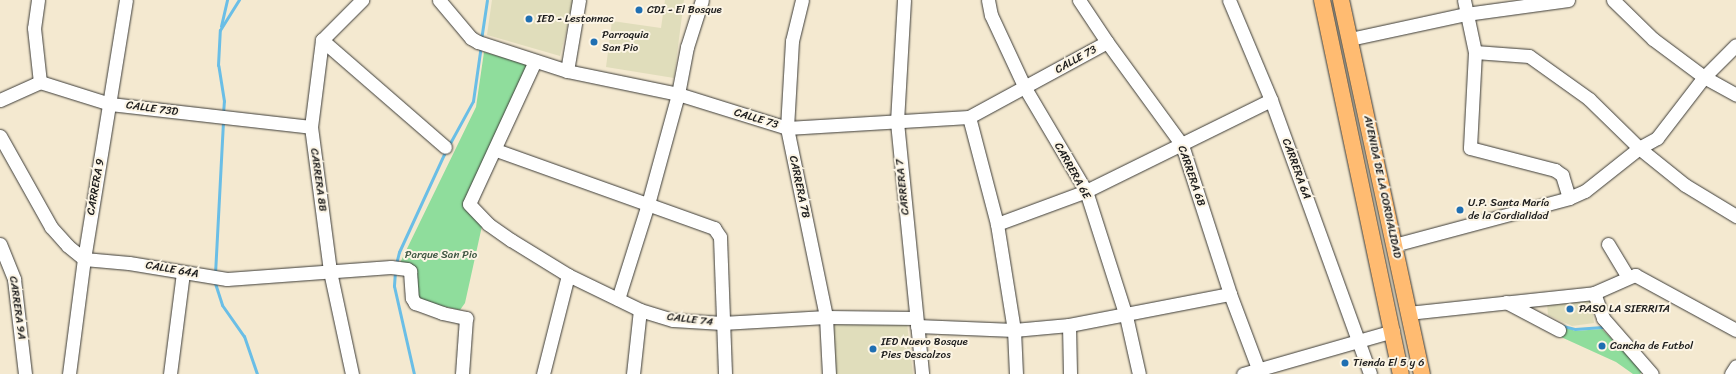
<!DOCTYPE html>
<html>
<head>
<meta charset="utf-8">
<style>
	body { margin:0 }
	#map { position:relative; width:1736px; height:374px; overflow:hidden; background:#f4e9d0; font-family:Sriracha,sans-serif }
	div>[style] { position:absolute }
	.built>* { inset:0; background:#e0ddbb }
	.green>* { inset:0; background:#8fdd9c }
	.stream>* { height:3px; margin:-1.5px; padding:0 1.5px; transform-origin:1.5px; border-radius:1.5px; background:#6abee6 }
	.roads { filter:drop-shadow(0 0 1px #3c3b37) drop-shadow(0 0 1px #3c3b37) }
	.minor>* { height:13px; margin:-6.5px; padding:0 6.5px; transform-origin:6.5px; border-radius:6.5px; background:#fff }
	.major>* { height:16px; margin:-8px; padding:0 8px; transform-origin:8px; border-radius:8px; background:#ffbb71 }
	.dots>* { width:11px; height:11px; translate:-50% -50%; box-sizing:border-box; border:2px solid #fcf5e5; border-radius:50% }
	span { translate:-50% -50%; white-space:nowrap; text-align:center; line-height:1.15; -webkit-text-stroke:4px #fcf5e5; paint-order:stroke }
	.poi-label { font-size:11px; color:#1c1c1c }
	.left { translate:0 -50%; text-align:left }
	.street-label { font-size:11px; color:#1c1c1c }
	.park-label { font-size:11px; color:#3e5642 }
</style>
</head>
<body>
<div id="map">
	<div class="built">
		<div style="clip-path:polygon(492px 0,574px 0,560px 56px,487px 35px)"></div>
		<div style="clip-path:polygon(665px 0,684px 0,674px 78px,606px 67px,612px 21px,661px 28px)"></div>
		<div style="clip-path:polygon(1591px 298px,1594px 323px,1572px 326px,1548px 315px,1547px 303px)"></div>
		<div style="clip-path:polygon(833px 320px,907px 323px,913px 374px,836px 374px)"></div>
	</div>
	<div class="green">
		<div style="clip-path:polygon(484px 52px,529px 65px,464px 206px,482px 226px,465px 303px,460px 310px,419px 301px,400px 263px,476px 107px)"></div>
		<div style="clip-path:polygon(1566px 327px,1575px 331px,1602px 329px,1643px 370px,1640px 374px,1633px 374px,1616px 362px,1561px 337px)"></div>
	</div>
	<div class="stream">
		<div style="left:221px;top:26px;width:27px;rotate:-77deg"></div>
		<div style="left:481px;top:40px;width:40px;rotate:-81.5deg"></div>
		<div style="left:223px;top:114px;width:13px;rotate:-86deg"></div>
		<div style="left:224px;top:101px;width:36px;rotate:-99deg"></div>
		<div style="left:218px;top:65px;width:35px;rotate:-87deg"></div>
		<div style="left:220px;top:30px;width:36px;rotate:-58deg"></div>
		<div style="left:396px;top:264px;width:12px;rotate:-76deg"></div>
		<div style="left:399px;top:252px;width:108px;rotate:-65.3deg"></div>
		<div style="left:444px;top:154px;width:60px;rotate:-61.3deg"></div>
		<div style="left:473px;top:101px;width:57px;rotate:-81.9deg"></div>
		<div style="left:395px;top:271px;width:15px;rotate:94deg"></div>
		<div style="left:394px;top:286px;width:90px;rotate:77.2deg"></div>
		<div style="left:215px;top:274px;width:154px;rotate:-87deg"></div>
		<div style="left:214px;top:280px;width:26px;rotate:72deg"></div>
		<div style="left:222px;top:305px;width:38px;rotate:55deg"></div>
		<div style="left:244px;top:336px;width:40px;rotate:71.1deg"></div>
		<div style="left:1559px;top:325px;width:16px;rotate:14deg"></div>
		<div style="left:1575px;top:329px;width:31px;rotate:-4deg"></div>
	</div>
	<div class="roads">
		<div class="minor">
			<div style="left:38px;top:0;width:28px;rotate:98deg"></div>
			<div style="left:34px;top:28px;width:54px;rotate:83.7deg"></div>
			<div style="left:439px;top:0;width:50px;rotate:49.9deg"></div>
			<div style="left:471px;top:38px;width:8px;rotate:30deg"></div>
			<div style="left:478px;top:42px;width:94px;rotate:18deg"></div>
			<div style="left:567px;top:71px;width:113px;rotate:11.7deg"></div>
			<div style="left:678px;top:94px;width:114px;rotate:17.3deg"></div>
			<div style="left:787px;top:128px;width:182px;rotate:-3.5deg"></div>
			<div style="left:969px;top:117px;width:157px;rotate:-28.5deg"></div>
			<div style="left:802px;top:0;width:42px;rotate:103.7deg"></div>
			<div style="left:792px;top:41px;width:87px;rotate:93.3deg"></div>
			<div style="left:787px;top:128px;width:193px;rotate:78.3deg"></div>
			<div style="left:826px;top:317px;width:57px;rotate:87deg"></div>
			<div style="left:904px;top:0;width:122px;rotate:93.3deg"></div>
			<div style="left:897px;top:122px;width:253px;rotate:84.3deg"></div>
			<div style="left:988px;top:0;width:15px;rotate:79deg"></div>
			<div style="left:991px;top:15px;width:81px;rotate:65deg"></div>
			<div style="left:1025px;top:88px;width:120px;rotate:59.4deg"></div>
			<div style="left:1086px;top:191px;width:131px;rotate:72.3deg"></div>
			<div style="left:1126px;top:316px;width:59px;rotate:77.4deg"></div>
			<div style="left:1079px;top:0;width:50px;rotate:56.3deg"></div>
			<div style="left:1107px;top:42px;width:127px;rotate:53.9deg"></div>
			<div style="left:1182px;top:145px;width:157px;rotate:72.1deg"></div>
			<div style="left:1230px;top:294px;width:85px;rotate:69.4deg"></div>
			<div style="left:1229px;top:0;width:108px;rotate:67.2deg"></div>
			<div style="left:1271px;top:100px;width:291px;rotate:70.1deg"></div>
			<div style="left:1464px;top:0;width:53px;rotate:78.1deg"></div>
			<div style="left:1475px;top:52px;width:96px;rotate:93deg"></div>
			<div style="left:1470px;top:148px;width:88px;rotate:14.5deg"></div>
			<div style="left:1555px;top:170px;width:9px;rotate:36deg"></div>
			<div style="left:1562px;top:175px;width:24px;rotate:73deg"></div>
			<div style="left:1613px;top:0;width:56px;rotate:44.3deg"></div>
			<div style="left:1653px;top:39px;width:64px;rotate:36.7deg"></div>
			<div style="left:1704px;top:77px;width:37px;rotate:29deg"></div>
			<div style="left:1350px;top:39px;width:119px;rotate:-12.2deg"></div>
			<div style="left:1466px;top:14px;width:103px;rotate:-7.8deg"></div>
			<div style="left:322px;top:40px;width:163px;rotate:41deg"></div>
			<div style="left:1475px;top:52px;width:54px;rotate:4.2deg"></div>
			<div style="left:1529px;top:56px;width:74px;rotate:35.6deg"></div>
			<div style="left:1589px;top:99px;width:70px;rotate:44.4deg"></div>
			<div style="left:1639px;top:148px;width:59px;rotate:38.8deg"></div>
			<div style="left:1685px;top:185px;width:60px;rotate:31.3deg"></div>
			<div style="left:535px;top:61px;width:157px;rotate:114.8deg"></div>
			<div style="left:469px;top:204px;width:28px;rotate:46deg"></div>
			<div style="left:488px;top:224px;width:28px;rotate:35deg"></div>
			<div style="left:511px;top:240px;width:67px;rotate:31.6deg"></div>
			<div style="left:568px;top:275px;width:80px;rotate:25.9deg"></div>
			<div style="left:640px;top:310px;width:34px;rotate:17deg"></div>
			<div style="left:673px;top:320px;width:49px;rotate:3.5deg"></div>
			<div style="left:722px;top:323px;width:104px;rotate:-3.3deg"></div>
			<div style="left:826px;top:317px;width:90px;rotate:0.6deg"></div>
			<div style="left:567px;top:71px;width:72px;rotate:-80.4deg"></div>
			<div style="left:0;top:100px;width:44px;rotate:-24.2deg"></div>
			<div style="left:40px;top:82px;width:73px;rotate:17.4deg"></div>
			<div style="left:110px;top:104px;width:202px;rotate:6.5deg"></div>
			<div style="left:969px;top:117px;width:111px;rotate:75.3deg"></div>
			<div style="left:997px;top:224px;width:107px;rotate:80.9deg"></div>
			<div style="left:1014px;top:330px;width:44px;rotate:87.4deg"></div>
			<div style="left:0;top:136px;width:104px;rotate:60.7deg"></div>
			<div style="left:51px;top:227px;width:25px;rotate:48deg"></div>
			<div style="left:68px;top:246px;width:21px;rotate:39deg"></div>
			<div style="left:84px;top:259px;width:45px;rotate:5.1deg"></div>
			<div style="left:129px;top:263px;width:99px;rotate:9.3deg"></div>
			<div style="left:227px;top:279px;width:164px;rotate:-4.2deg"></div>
			<div style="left:391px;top:267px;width:16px;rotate:7deg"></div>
			<div style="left:407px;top:269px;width:4px;rotate:34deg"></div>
			<div style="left:410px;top:271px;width:27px;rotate:86deg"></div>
			<div style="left:412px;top:298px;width:6px;rotate:59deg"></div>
			<div style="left:415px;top:303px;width:29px;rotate:20deg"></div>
			<div style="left:442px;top:313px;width:25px;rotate:12deg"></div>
			<div style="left:466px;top:318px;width:56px;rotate:94.1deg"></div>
			<div style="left:496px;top:150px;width:232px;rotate:19.7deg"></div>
			<div style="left:714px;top:228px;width:11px;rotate:56deg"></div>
			<div style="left:720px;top:237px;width:137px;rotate:87.9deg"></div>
			<div style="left:997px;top:224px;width:95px;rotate:-20.3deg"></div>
			<div style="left:1086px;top:191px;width:206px;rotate:-26.2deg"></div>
			<div style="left:0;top:244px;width:38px;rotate:68deg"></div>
			<div style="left:14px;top:279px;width:96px;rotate:83.4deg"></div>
			<div style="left:1608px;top:244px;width:37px;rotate:59deg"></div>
			<div style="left:1394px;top:245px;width:181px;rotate:-15deg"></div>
			<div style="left:1569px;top:198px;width:17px;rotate:-24deg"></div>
			<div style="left:1585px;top:191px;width:69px;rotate:-38.5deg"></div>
			<div style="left:1639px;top:148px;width:21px;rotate:-29deg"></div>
			<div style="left:1657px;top:138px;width:77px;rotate:-52.4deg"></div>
			<div style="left:1704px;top:77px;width:45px;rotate:-45deg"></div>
			<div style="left:1594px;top:293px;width:27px;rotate:70deg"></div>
			<div style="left:1603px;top:318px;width:74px;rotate:48.8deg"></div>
			<div style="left:618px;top:299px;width:100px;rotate:-72.5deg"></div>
			<div style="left:648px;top:204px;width:114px;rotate:-74.7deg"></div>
			<div style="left:678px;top:94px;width:48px;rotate:-79.2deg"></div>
			<div style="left:687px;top:47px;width:49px;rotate:-72.3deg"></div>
			<div style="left:1506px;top:302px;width:60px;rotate:27.8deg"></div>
			<div style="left:1408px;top:313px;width:187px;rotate:-6.1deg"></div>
			<div style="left:1594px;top:293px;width:45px;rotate:-23.7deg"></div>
			<div style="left:1635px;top:275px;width:115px;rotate:28.6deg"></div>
			<div style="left:1069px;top:325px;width:49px;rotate:88.8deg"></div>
			<div style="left:917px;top:326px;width:97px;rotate:2.4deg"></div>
			<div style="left:1014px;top:330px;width:55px;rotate:-5.2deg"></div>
			<div style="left:1069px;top:325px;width:164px;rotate:-10.9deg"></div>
			<div style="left:69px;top:374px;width:116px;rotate:-82.6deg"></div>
			<div style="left:84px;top:259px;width:262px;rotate:-80.8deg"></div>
			<div style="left:170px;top:374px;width:103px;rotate:-82.7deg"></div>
			<div style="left:352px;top:374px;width:105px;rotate:-102.1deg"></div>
			<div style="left:330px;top:271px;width:145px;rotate:-97.5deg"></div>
			<div style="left:311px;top:127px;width:88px;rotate:-82.8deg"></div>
			<div style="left:322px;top:40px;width:57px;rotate:-45deg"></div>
			<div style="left:543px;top:374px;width:102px;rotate:-75.8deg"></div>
			<div style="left:633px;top:374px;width:64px;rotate:-83.8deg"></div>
			<div style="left:1243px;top:374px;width:156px;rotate:-16deg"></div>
			<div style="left:1731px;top:374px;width:9px;rotate:-58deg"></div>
		</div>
		<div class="major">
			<div style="left:1322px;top:0;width:382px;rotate:78.1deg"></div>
			<div style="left:1341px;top:0;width:383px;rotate:77.8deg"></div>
		</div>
	</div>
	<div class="dots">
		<div style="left:639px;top:10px;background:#1f6fb2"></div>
		<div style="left:529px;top:19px;background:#1f6fb2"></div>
		<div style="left:594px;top:42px;background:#1f6fb2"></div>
		<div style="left:1460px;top:210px;background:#1f6fb2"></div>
		<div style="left:1570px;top:309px;background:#1f6fb2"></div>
		<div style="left:1602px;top:346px;background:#1f6fb2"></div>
		<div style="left:873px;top:349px;background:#1f6fb2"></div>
		<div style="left:1345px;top:363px;background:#1f6fb2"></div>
	</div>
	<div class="poi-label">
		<span class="left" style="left:647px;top:10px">CDI - El Bosque</span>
		<span class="left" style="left:537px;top:19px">IED - Lestonnac</span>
		<span class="left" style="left:602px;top:42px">Parroquia<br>San Pio</span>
		<span class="left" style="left:1468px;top:210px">U.P. Santa María<br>de la Cordialidad</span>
		<span class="left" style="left:1579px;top:309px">PASO LA SIERRITA</span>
		<span class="left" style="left:881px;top:349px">IED Nuevo Bosque<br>Pies Descalzos</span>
		<span class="left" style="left:1610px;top:346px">Cancha de Futbol</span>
		<span class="left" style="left:1353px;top:363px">Tienda El 5 y 6</span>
	</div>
	<div class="street-label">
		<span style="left:1076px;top:60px;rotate:-29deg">CALLE 73</span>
		<span style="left:152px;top:109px;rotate:8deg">CALLE 73D</span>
		<span style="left:756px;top:119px;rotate:17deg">CALLE 73</span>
		<span style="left:1296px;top:169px;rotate:70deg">CARRERA 6A</span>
		<span style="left:1072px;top:171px;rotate:61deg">CARRERA 6E</span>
		<span style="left:1191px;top:176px;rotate:71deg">CARRERA 6B</span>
		<span style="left:318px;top:180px;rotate:82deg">CARRERA 8B</span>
		<span style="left:96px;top:187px;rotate:-80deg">CARRERA 9</span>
		<span style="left:799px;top:187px;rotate:78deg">CARRERA 7B</span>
		<span style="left:903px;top:187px;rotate:-96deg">CARRERA 7</span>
		<span style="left:1382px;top:187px;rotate:78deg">AVENIDA DE LA CORDIALIDAD</span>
		<span style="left:172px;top:270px;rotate:10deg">CALLE 64A</span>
		<span style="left:17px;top:308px;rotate:82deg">CARRERA 9A</span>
		<span style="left:690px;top:320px;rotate:7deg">CALLE 74</span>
	</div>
	<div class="park-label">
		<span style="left:441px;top:255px">Parque San Pio</span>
	</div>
</div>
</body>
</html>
